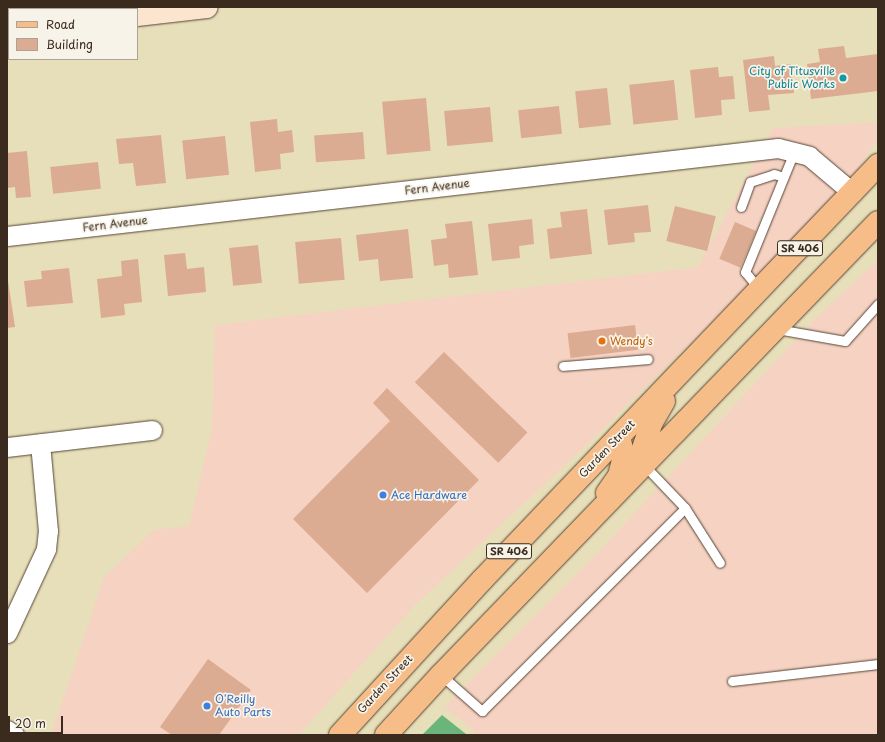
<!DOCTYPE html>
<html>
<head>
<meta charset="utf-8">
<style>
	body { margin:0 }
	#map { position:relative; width:885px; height:742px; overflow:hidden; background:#e7dfb9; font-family:"Playpen Sans",sans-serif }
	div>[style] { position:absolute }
	.built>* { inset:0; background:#f6d2c3 }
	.forest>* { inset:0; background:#6bb47c }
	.building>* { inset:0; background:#dbab92; transform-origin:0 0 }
	.roads { filter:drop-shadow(0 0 1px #554535) drop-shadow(0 0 1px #554535) }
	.lane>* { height:9px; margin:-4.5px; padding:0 4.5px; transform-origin:4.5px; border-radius:4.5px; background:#fff }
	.street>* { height:19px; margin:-9.5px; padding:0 9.5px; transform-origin:9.5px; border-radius:9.5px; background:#fff }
	.secondary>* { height:22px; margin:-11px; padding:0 11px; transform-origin:11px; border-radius:11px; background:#fce5cf }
	.primary>* { height:22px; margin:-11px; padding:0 11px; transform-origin:11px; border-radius:11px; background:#f7bd88 }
	.dots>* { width:11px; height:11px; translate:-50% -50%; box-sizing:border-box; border:2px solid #f7f3e8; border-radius:50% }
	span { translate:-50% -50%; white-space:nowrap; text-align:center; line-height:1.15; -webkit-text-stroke:3.5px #f7f3e8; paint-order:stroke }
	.shield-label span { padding:1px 3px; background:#f7f3e8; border:1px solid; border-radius:3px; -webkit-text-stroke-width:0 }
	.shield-label { font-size:10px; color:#3b2a1e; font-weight:700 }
	.culture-label { font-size:11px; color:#0d838f }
	.right { translate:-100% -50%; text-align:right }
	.street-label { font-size:11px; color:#3b2a1e }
	.food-label { font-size:11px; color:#c56008 }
	.left { translate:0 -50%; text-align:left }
	.shop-label { font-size:11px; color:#366cbe }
	.frame { position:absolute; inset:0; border:8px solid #3b2a1e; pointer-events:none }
	.legend { position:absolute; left:8px; top:8px; width:130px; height:52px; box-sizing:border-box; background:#f7f3e8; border:1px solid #aca397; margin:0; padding:5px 7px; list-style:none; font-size:12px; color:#3b2a1e }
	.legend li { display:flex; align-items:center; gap:8px; height:20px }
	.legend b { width:20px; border:1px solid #aca397 }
	.scale { position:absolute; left:8px; top:716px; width:55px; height:18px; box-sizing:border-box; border:2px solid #3b2a1e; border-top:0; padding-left:5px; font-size:12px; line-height:14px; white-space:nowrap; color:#3b2a1e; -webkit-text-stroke:3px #f7f3e8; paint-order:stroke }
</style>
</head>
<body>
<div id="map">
	<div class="built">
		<div style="clip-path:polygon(878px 122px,878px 138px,855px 175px,782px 253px,597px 435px,414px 606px,299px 735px,51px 735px,104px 577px,154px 530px,189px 526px,212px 429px,215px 325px,698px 267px,773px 128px)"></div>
		<div style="clip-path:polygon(878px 260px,878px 735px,475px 735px,474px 730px,444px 707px,591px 560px,814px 320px)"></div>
	</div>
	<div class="forest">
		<div style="clip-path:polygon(442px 715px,466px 734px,466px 735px,422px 735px)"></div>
	</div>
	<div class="building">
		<div style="clip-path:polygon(844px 46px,846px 58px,878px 54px,878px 91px,811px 99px,807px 64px,820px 62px,818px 49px)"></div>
		<div style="clip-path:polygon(774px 56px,775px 66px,791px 64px,794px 93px,768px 95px,770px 110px,749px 112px,743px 60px)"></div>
		<div style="clip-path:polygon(718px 67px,719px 77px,733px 76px,735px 99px,721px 100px,722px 115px,695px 118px,690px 70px)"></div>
		<div style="left:674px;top:80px;width:40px;height:45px;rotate:84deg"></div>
		<div style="left:607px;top:88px;width:37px;height:32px;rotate:84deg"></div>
		<div style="left:426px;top:98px;width:53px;height:44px;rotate:85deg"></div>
		<div style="left:559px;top:106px;width:28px;height:41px;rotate:84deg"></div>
		<div style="left:490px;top:107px;width:35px;height:46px;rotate:85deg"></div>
		<div style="clip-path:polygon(277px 119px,278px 132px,292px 130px,294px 152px,280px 154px,281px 169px,255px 172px,250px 122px)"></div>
		<div style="left:363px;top:132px;width:27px;height:49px;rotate:86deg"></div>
		<div style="clip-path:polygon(161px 135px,166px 183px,136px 186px,133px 163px,119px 164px,116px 139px)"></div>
		<div style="left:225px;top:136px;width:39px;height:43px;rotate:84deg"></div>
		<div style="clip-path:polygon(27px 151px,31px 197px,16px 198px,15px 187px,7px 188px,7px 153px)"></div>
		<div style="left:98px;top:162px;width:27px;height:48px;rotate:84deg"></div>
		<div style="clip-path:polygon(648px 205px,651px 232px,634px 233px,635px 242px,608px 245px,604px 210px)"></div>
		<div style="left:675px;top:206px;width:42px;height:36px;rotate:14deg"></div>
		<div style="clip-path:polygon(587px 209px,592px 254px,550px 259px,547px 229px,562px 227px,560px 212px)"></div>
		<div style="clip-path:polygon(532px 219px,534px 244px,519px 246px,520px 258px,492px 261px,488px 224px)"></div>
		<div style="clip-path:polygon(472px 221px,478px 275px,449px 278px,448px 264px,434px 266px,431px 240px,447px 238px,445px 224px)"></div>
		<div style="left:735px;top:222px;width:23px;height:40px;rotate:23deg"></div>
		<div style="clip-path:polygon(408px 229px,413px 278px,380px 281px,378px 259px,359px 261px,356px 235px)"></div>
		<div style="left:341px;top:238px;width:42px;height:46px;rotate:85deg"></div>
		<div style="left:258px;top:245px;width:38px;height:29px;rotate:84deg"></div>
		<div style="clip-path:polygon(185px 253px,187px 269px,204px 267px,206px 292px,168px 296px,164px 255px)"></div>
		<div style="clip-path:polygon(138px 259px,142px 302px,124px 304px,125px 315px,101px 318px,97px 279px,122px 276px,121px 261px)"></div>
		<div style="clip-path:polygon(69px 268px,73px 303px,27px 307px,24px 281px,42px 279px,41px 271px)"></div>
		<div style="clip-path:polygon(7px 274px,15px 327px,7px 328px)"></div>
		<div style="left:635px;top:325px;width:25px;height:68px;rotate:83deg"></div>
		<div style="left:444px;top:352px;width:116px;height:42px;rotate:44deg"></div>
		<div style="clip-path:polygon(387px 388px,479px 480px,367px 593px,293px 519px,390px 421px,373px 403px)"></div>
		<div style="clip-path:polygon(208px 659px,251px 690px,219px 735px,172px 735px,160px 727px)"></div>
	</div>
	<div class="roads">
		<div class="lane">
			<div style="left:741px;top:207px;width:27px;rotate:-70deg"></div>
			<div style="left:750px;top:182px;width:25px;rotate:-18deg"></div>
			<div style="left:774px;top:174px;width:9px;rotate:18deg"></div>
			<div style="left:759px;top:289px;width:22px;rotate:-129deg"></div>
			<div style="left:745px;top:272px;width:130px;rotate:-67.8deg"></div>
			<div style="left:777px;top:329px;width:69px;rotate:10deg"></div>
			<div style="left:845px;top:341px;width:50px;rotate:-48.3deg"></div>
			<div style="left:563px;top:366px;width:85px;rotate:-4.7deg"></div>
			<div style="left:644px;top:465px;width:59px;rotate:46.4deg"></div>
			<div style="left:685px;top:508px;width:65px;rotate:57.5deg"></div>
			<div style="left:441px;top:675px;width:55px;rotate:41.3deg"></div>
			<div style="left:482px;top:711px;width:287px;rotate:-45deg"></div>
			<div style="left:732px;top:681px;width:147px;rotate:-6.6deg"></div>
		</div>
		<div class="street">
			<div style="left:7px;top:236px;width:776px;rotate:-6.51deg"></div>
			<div style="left:778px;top:148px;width:32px;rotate:14deg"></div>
			<div style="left:809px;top:156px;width:57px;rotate:40.1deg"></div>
			<div style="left:7px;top:447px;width:146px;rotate:-6.7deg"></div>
			<div style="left:7px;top:633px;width:93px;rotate:-65.1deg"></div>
			<div style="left:46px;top:549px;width:18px;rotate:-84deg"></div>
			<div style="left:48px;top:531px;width:88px;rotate:-95.2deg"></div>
			<div style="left:7px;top:730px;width:9px;rotate:36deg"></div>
		</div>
		<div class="secondary">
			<div style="left:137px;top:15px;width:70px;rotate:-6.5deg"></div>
			<div style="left:7px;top:30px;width:2px"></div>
		</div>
		<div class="primary">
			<div style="left:644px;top:465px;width:16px;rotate:-94deg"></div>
			<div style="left:643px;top:449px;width:28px;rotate:-72deg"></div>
			<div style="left:652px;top:422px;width:24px;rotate:-60deg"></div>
			<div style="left:607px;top:493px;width:21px;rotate:-55deg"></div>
			<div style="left:619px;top:476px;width:21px;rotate:-76deg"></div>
			<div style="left:624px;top:456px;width:20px;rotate:-105deg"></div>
			<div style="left:340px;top:735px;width:210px;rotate:-47.5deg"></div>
			<div style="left:482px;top:580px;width:574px;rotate:-46.34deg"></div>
			<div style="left:386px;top:735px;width:81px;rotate:-47.5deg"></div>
			<div style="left:441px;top:675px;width:629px;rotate:-46.03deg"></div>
		</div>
	</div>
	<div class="dots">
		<div style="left:843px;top:78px;background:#0f9aa8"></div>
		<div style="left:602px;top:341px;background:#e8710a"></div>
		<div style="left:383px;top:495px;background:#3f7fe0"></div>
		<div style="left:207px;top:706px;background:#3f7fe0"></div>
	</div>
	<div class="shield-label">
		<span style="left:800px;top:248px">SR 406</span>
		<span style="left:509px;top:551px">SR 406</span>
	</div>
	<div class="culture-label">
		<span class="right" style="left:835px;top:78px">City of Titusville<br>Public Works</span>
	</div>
	<div class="street-label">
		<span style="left:437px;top:187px;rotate:-7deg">Fern Avenue</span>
		<span style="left:115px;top:224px;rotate:-7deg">Fern Avenue</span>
		<span style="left:607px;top:449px;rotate:-46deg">Garden Street</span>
		<span style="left:385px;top:684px;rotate:-47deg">Garden Street</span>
	</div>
	<div class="food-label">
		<span class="left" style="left:610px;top:341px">Wendy's</span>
	</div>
	<div class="shop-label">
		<span class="left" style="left:391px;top:495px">Ace Hardware</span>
		<span class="left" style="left:215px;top:706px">O'Reilly<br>Auto Parts</span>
	</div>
	<div class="frame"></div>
	<ul class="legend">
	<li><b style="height:5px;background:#f7bd88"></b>Road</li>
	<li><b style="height:11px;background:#dbab92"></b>Building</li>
	</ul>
	<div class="scale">20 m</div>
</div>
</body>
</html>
